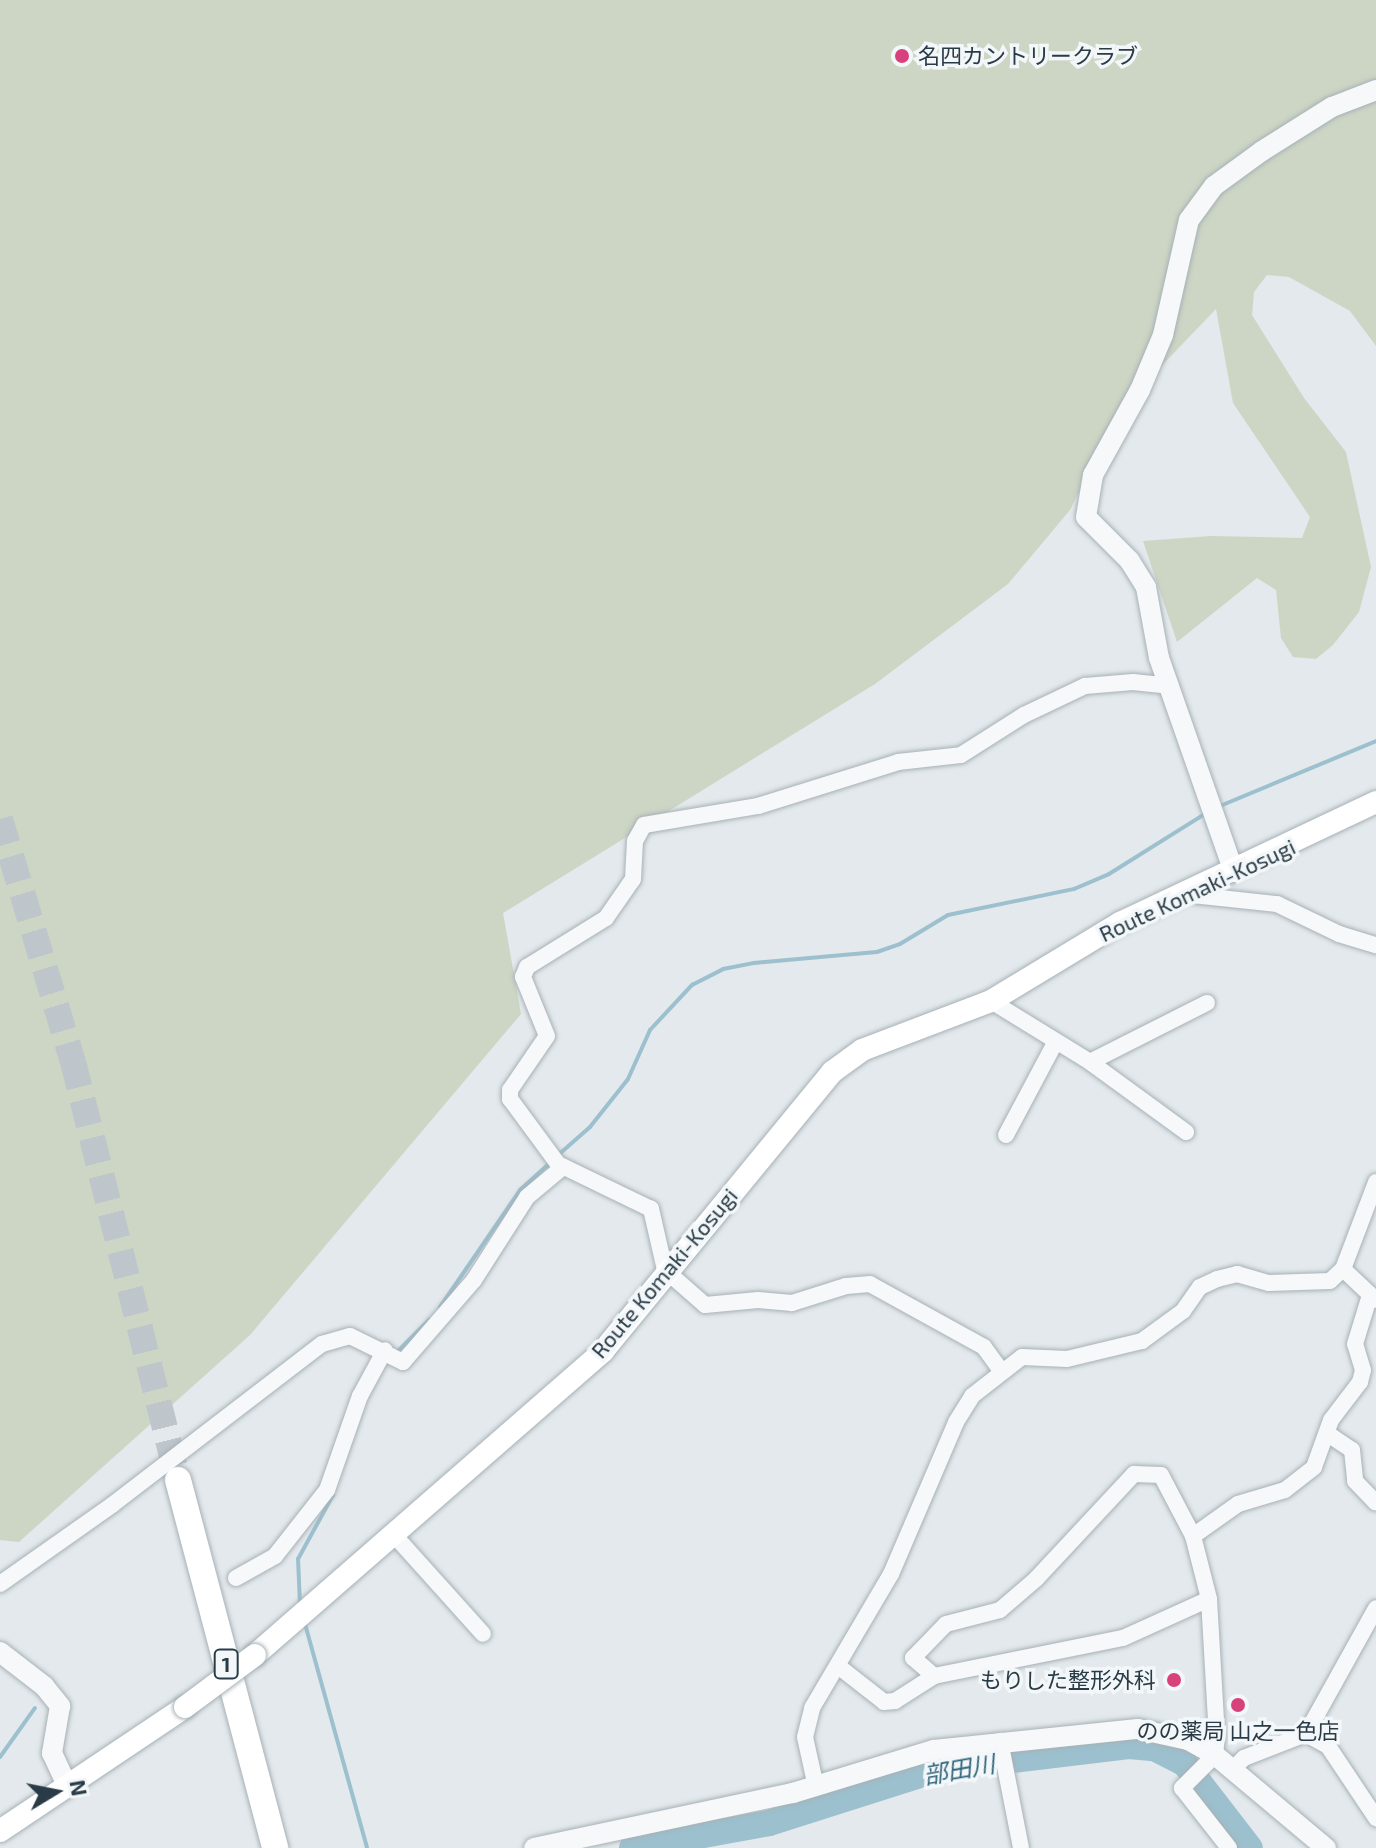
<!DOCTYPE html>
<html>
<head>
<meta charset="utf-8">
<style>
	body { margin:0 }
	#map { position:relative; width:1376px; height:1848px; overflow:hidden; background:#e3e9ec; font-family:"Exo 2","Noto Sans JP",sans-serif }
	div>[style] { position:absolute }
	.green>* { inset:0; background:#cdd6c4 }
	.stream>* { height:4px; margin:-2px; padding:0 2px; transform-origin:2px; border-radius:2px; background:#9cc0ce }
	.river>* { height:26px; margin:-13px; padding:0 13px; transform-origin:13px; border-radius:13px; background:#9cc0ce }
	.trunk-tunnel>* { height:26px; margin-top:-13px; transform-origin:0; background:repeating-linear-gradient(90deg,#bec6cb 0 26px,transparent 0 39px) }
	.roads { filter:drop-shadow(0 0 2px #a7b1b7) drop-shadow(0 0 2px #a7b1b7) }
	.minor>* { height:16px; margin:-8px; padding:0 8px; transform-origin:8px; border-radius:8px; background:#f6f8fa }
	.tertiary>* { height:20px; margin:-10px; padding:0 10px; transform-origin:10px; border-radius:10px; background:#f6f8fa }
	.secondary>* { height:22px; margin:-11px; padding:0 11px; transform-origin:11px; border-radius:11px; background:#fff }
	.trunk>* { height:26px; margin:-13px; padding:0 13px; transform-origin:13px; border-radius:13px; background:#fff }
	.bridges { filter:drop-shadow(0 0 2px #a7b1b7) drop-shadow(0 0 2px #a7b1b7) }
	.secondary-bridge>* { height:22px; margin:-11px; padding:0 11px; transform-origin:11px; border-radius:11px; background:#fff }
	.dots>* { width:22px; height:22px; translate:-50% -50%; box-sizing:border-box; border:4px solid #f3f7f9; border-radius:50% }
	span { translate:-50% -50%; white-space:nowrap; text-align:center; line-height:1.15; -webkit-text-stroke:7px #f3f7f9; paint-order:stroke }
	.shield-label span { padding:2px 6px; background:#f3f7f9; border:2px solid; border-radius:6px; -webkit-text-stroke-width:0 }
	.shield-label { font-size:20px; color:#293b46; font-weight:700 }
	.poi-label { font-size:22px; color:#293b46 }
	.left { translate:0 -50%; text-align:left }
	.right { translate:-100% -50%; text-align:right }
	.street-label { font-size:22px; color:#293b46 }
	.water-label { font-size:24px; color:#31657c; font-style:italic }
	.north { position:absolute; left:16px; top:1752px; width:80px; height:80px; -webkit-text-stroke:6px #f3f7f9; paint-order:stroke; rotate:80deg; font-size:22px; font-weight:700; line-height:32px; text-align:center; color:#293b46 }
	.north::after { content:''; display:block; margin:auto; width:28px; height:36px; background:#293b46; clip-path:polygon(50% 0,100% 100%,50% 72%,0 100%) }
</style>
</head>
<body>
<div id="map">
	<div class="green">
		<div style="clip-path:polygon(0 0,1376px 0,1376px 346px,1350px 311px,1289px 277px,1267px 275px,1254px 292px,1252px 315px,1304px 398px,1346px 452px,1371px 567px,1359px 612px,1333px 645px,1316px 659px,1293px 657px,1281px 638px,1276px 590px,1257px 578px,1177px 642px,1143px 541px,1211px 536px,1302px 538px,1310px 517px,1233px 403px,1216px 309px,1123px 406px,1070px 510px,1008px 584px,875px 684px,503px 913px,521px 1014px,250px 1335px,19px 1542px,0 1540px)"></div>
	</div>
	<div class="stream">
		<div style="left:1220px;top:806px;width:169px;rotate:-22.6deg"></div>
		<div style="left:557px;top:1156px;width:44px;rotate:-41.3deg"></div>
		<div style="left:590px;top:1127px;width:61px;rotate:-51.6deg"></div>
		<div style="left:628px;top:1079px;width:54px;rotate:-65.8deg"></div>
		<div style="left:650px;top:1030px;width:62px;rotate:-47deg"></div>
		<div style="left:692px;top:985px;width:35px;rotate:-27deg"></div>
		<div style="left:723px;top:969px;width:32px;rotate:-11deg"></div>
		<div style="left:754px;top:963px;width:123px;rotate:-5.1deg"></div>
		<div style="left:877px;top:952px;width:24px;rotate:-19deg"></div>
		<div style="left:900px;top:944px;width:56px;rotate:-31.1deg"></div>
		<div style="left:948px;top:915px;width:129px;rotate:-11.7deg"></div>
		<div style="left:1074px;top:889px;width:38px;rotate:-23deg"></div>
		<div style="left:1109px;top:874px;width:117px;rotate:-32.1deg"></div>
		<div style="left:440px;top:1307px;width:142px;rotate:-55.6deg"></div>
		<div style="left:520px;top:1190px;width:42px;rotate:-42.1deg"></div>
		<div style="left:396px;top:1353px;width:47px;rotate:-45deg"></div>
		<div style="left:300px;top:1604px;width:45px;rotate:-92.5deg"></div>
		<div style="left:298px;top:1559px;width:73px;rotate:-61.3deg"></div>
		<div style="left:305px;top:1624px;width:232px;rotate:74.5deg"></div>
		<div style="left:0;top:1757px;width:60px;rotate:-54.5deg"></div>
	</div>
	<div class="river">
		<div style="left:632px;top:1848px;width:139px;rotate:-10.3deg"></div>
		<div style="left:769px;top:1823px;width:178px;rotate:-17.6deg"></div>
		<div style="left:939px;top:1769px;width:191px;rotate:-6.9deg"></div>
		<div style="left:1129px;top:1746px;width:25px;rotate:5deg"></div>
		<div style="left:1154px;top:1748px;width:35px;rotate:27deg"></div>
		<div style="left:1185px;top:1764px;width:106px;rotate:52.3deg"></div>
	</div>
	<div class="trunk-tunnel">
		<div style="left:0;top:819px;width:254px;rotate:73.3deg"></div>
		<div style="left:73px;top:1062px;width:431px;rotate:75.9deg"></div>
	</div>
	<div class="roads">
		<div class="minor">
			<div style="left:1183px;top:894px;width:95px;rotate:6.1deg"></div>
			<div style="left:1277px;top:904px;width:69px;rotate:25.8deg"></div>
			<div style="left:1339px;top:934px;width:39px;rotate:17deg"></div>
			<div style="left:991px;top:1001px;width:116px;rotate:31.6deg"></div>
			<div style="left:1090px;top:1062px;width:119px;rotate:36.1deg"></div>
			<div style="left:1090px;top:1062px;width:131px;rotate:-26.8deg"></div>
			<div style="left:1006px;top:1135px;width:106px;rotate:-62deg"></div>
			<div style="left:1343px;top:1269px;width:45px;rotate:43.2deg"></div>
			<div style="left:1002px;top:1372px;width:31px;rotate:-126deg"></div>
			<div style="left:984px;top:1347px;width:130px;rotate:-151.1deg"></div>
			<div style="left:870px;top:1284px;width:24px;rotate:175deg"></div>
			<div style="left:846px;top:1286px;width:57px;rotate:162.5deg"></div>
			<div style="left:792px;top:1303px;width:34px;rotate:-175deg"></div>
			<div style="left:758px;top:1300px;width:53px;rotate:174.6deg"></div>
			<div style="left:705px;top:1305px;width:53px;rotate:-138.8deg"></div>
			<div style="left:665px;top:1270px;width:63px;rotate:-102.9deg"></div>
			<div style="left:651px;top:1209px;width:103px;rotate:-154.2deg"></div>
			<div style="left:558px;top:1164px;width:81px;rotate:-126.4deg"></div>
			<div style="left:510px;top:1099px;width:9px;rotate:-90deg"></div>
			<div style="left:510px;top:1090px;width:65px;rotate:-55.6deg"></div>
			<div style="left:547px;top:1036px;width:64px;rotate:-112.1deg"></div>
			<div style="left:523px;top:977px;width:11px;rotate:-68deg"></div>
			<div style="left:527px;top:967px;width:93px;rotate:-31.8deg"></div>
			<div style="left:606px;top:918px;width:47px;rotate:-55.3deg"></div>
			<div style="left:633px;top:879px;width:38px;rotate:-87deg"></div>
			<div style="left:635px;top:841px;width:18px;rotate:-61deg"></div>
			<div style="left:644px;top:825px;width:116px;rotate:-9.5deg"></div>
			<div style="left:758px;top:806px;width:147px;rotate:-17.4deg"></div>
			<div style="left:898px;top:762px;width:63px;rotate:-6.3deg"></div>
			<div style="left:961px;top:755px;width:75px;rotate:-32.4deg"></div>
			<div style="left:1024px;top:715px;width:68px;rotate:-25.4deg"></div>
			<div style="left:1085px;top:686px;width:48px;rotate:-4.8deg"></div>
			<div style="left:1133px;top:682px;width:36px;rotate:6deg"></div>
			<div style="left:1328px;top:1434px;width:29px;rotate:34deg"></div>
			<div style="left:1352px;top:1450px;width:31px;rotate:84deg"></div>
			<div style="left:1355px;top:1481px;width:30px;rotate:46deg"></div>
			<div style="left:1193px;top:1536px;width:55px;rotate:-35.4deg"></div>
			<div style="left:1238px;top:1504px;width:49px;rotate:-16.6deg"></div>
			<div style="left:1285px;top:1490px;width:37px;rotate:-38deg"></div>
			<div style="left:1314px;top:1467px;width:50px;rotate:-70.1deg"></div>
			<div style="left:1331px;top:1420px;width:48px;rotate:-52.7deg"></div>
			<div style="left:1360px;top:1382px;width:12px;rotate:-76deg"></div>
			<div style="left:1363px;top:1370px;width:27px;rotate:-107deg"></div>
			<div style="left:1355px;top:1344px;width:51px;rotate:-73deg"></div>
			<div style="left:396px;top:1537px;width:130px;rotate:48.1deg"></div>
			<div style="left:236px;top:1578px;width:45px;rotate:-29.4deg"></div>
			<div style="left:275px;top:1556px;width:84px;rotate:-51.8deg"></div>
			<div style="left:327px;top:1490px;width:100px;rotate:-70.7deg"></div>
			<div style="left:360px;top:1396px;width:52px;rotate:-61.5deg"></div>
			<div style="left:0;top:1584px;width:137px;rotate:-35.2deg"></div>
			<div style="left:112px;top:1505px;width:265px;rotate:-37.5deg"></div>
			<div style="left:322px;top:1344px;width:29px;rotate:-16deg"></div>
			<div style="left:350px;top:1336px;width:59px;rotate:26.1deg"></div>
			<div style="left:403px;top:1362px;width:108px;rotate:-49.1deg"></div>
			<div style="left:474px;top:1280px;width:98px;rotate:-57.4deg"></div>
			<div style="left:527px;top:1197px;width:47px;rotate:-39.8deg"></div>
			<div style="left:838px;top:1666px;width:58px;rotate:38deg"></div>
			<div style="left:884px;top:1702px;width:11px;rotate:-5deg"></div>
			<div style="left:895px;top:1701px;width:46px;rotate:-32.7deg"></div>
			<div style="left:934px;top:1676px;width:28px;rotate:-139deg"></div>
			<div style="left:913px;top:1658px;width:47px;rotate:-45.9deg"></div>
			<div style="left:946px;top:1624px;width:56px;rotate:-14.5deg"></div>
			<div style="left:1000px;top:1610px;width:48px;rotate:-40.7deg"></div>
			<div style="left:1036px;top:1579px;width:144px;rotate:-47deg"></div>
			<div style="left:1134px;top:1474px;width:27px;rotate:2deg"></div>
			<div style="left:1161px;top:1475px;width:69px;rotate:62.3deg"></div>
			<div style="left:1193px;top:1536px;width:65px;rotate:75.7deg"></div>
			<div style="left:1209px;top:1599px;width:137px;rotate:86.7deg"></div>
			<div style="left:1217px;top:1736px;width:19px;rotate:96deg"></div>
			<div style="left:1215px;top:1755px;width:47px;rotate:135deg"></div>
			<div style="left:1182px;top:1788px;width:76px;rotate:51.9deg"></div>
			<div style="left:934px;top:1676px;width:193px;rotate:-11.4deg"></div>
			<div style="left:1123px;top:1638px;width:94px;rotate:-24.4deg"></div>
			<div style="left:1306px;top:1734px;width:25px;rotate:29deg"></div>
			<div style="left:1328px;top:1746px;width:87px;rotate:56.3deg"></div>
			<div style="left:1000px;top:1741px;width:109px;rotate:78.9deg"></div>
			<div style="left:1233px;top:1769px;width:16px;rotate:-45deg"></div>
			<div style="left:1244px;top:1758px;width:66px;rotate:-21.2deg"></div>
			<div style="left:1306px;top:1734px;width:144px;rotate:-60.9deg"></div>
			<div style="left:816px;top:1787px;width:51px;rotate:-102.4deg"></div>
			<div style="left:805px;top:1737px;width:30px;rotate:-76deg"></div>
			<div style="left:812px;top:1708px;width:156px;rotate:-59.5deg"></div>
			<div style="left:891px;top:1574px;width:165px;rotate:-66.8deg"></div>
			<div style="left:956px;top:1422px;width:31px;rotate:-58deg"></div>
			<div style="left:972px;top:1396px;width:63px;rotate:-38deg"></div>
			<div style="left:1022px;top:1357px;width:45px;rotate:2.5deg"></div>
			<div style="left:1067px;top:1359px;width:77px;rotate:-13.5deg"></div>
			<div style="left:1142px;top:1341px;width:51px;rotate:-36.2deg"></div>
			<div style="left:1183px;top:1311px;width:29px;rotate:-55deg"></div>
			<div style="left:1200px;top:1287px;width:19px;rotate:-25deg"></div>
			<div style="left:1217px;top:1279px;width:21px;rotate:-14deg"></div>
			<div style="left:1237px;top:1274px;width:33px;rotate:16deg"></div>
			<div style="left:1269px;top:1283px;width:61px;rotate:-1.9deg"></div>
			<div style="left:1330px;top:1281px;width:18px;rotate:-43deg"></div>
			<div style="left:1343px;top:1269px;width:93px;rotate:-69.2deg"></div>
		</div>
		<div class="tertiary">
			<div style="left:1234px;top:872px;width:227px;rotate:-109.3deg"></div>
			<div style="left:1159px;top:658px;width:72px;rotate:-100.4deg"></div>
			<div style="left:1146px;top:587px;width:31px;rotate:-122deg"></div>
			<div style="left:1130px;top:561px;width:62px;rotate:-135deg"></div>
			<div style="left:1086px;top:517px;width:43px;rotate:-80.5deg"></div>
			<div style="left:1093px;top:475px;width:97px;rotate:-61.1deg"></div>
			<div style="left:1140px;top:390px;width:60px;rotate:-67.3deg"></div>
			<div style="left:1163px;top:335px;width:118px;rotate:-77.3deg"></div>
			<div style="left:1189px;top:220px;width:42px;rotate:-53.7deg"></div>
			<div style="left:1214px;top:186px;width:59px;rotate:-36.1deg"></div>
			<div style="left:1262px;top:151px;width:83px;rotate:-32.2deg"></div>
			<div style="left:1332px;top:107px;width:47px;rotate:-21.1deg"></div>
			<div style="left:0;top:1652px;width:56px;rotate:37.7deg"></div>
			<div style="left:44px;top:1686px;width:26px;rotate:51deg"></div>
			<div style="left:60px;top:1706px;width:48px;rotate:99.7deg"></div>
			<div style="left:52px;top:1753px;width:38px;rotate:65deg"></div>
			<div style="left:534px;top:1848px;width:265px;rotate:-12deg"></div>
			<div style="left:793px;top:1793px;width:147px;rotate:-17deg"></div>
			<div style="left:934px;top:1750px;width:205px;rotate:-5.9deg"></div>
			<div style="left:1138px;top:1729px;width:51px;rotate:12.4deg"></div>
			<div style="left:1188px;top:1740px;width:31px;rotate:29deg"></div>
			<div style="left:1215px;top:1755px;width:145px;rotate:40deg"></div>
		</div>
		<div class="secondary">
			<div style="left:255px;top:1655px;width:462px;rotate:-41.1deg"></div>
			<div style="left:603px;top:1351px;width:361px;rotate:-50.6deg"></div>
			<div style="left:832px;top:1072px;width:37px;rotate:-36deg"></div>
			<div style="left:862px;top:1050px;width:138px;rotate:-20.8deg"></div>
			<div style="left:991px;top:1001px;width:151px;rotate:-31.2deg"></div>
			<div style="left:1120px;top:923px;width:283px;rotate:-25.3deg"></div>
			<div style="left:0;top:1831px;width:223px;rotate:-33.8deg"></div>
		</div>
		<div class="trunk">
			<div style="left:178px;top:1480px;width:381px;rotate:75.2deg"></div>
		</div>
	</div>
	<div class="bridges">
		<div class="secondary-bridge">
			<div style="left:185px;top:1707px;width:87px;rotate:-36.6deg"></div>
		</div>
	</div>
	<div class="dots">
		<div style="left:902px;top:56px;background:#d7427d"></div>
		<div style="left:1174px;top:1680px;background:#d7427d"></div>
		<div style="left:1238px;top:1705px;background:#d7427d"></div>
	</div>
	<div class="shield-label">
		<span style="left:226px;top:1664px">1</span>
	</div>
	<div class="poi-label">
		<span class="left" style="left:918px;top:56px">名四カントリークラブ</span>
		<span class="right" style="left:1156px;top:1680px">もりした整形外科</span>
		<span style="left:1238px;top:1731px">のの薬局 山之一色店</span>
	</div>
	<div class="street-label">
		<span style="left:1197px;top:890px;rotate:-25deg">Route Komaki-Kosugi</span>
		<span style="left:664px;top:1273px;rotate:-50deg">Route Komaki-Kosugi</span>
	</div>
	<div class="water-label">
		<span style="left:959px;top:1769px;rotate:-10deg">部田川</span>
	</div>
	<div class="north">N</div>
</div>
</body>
</html>
